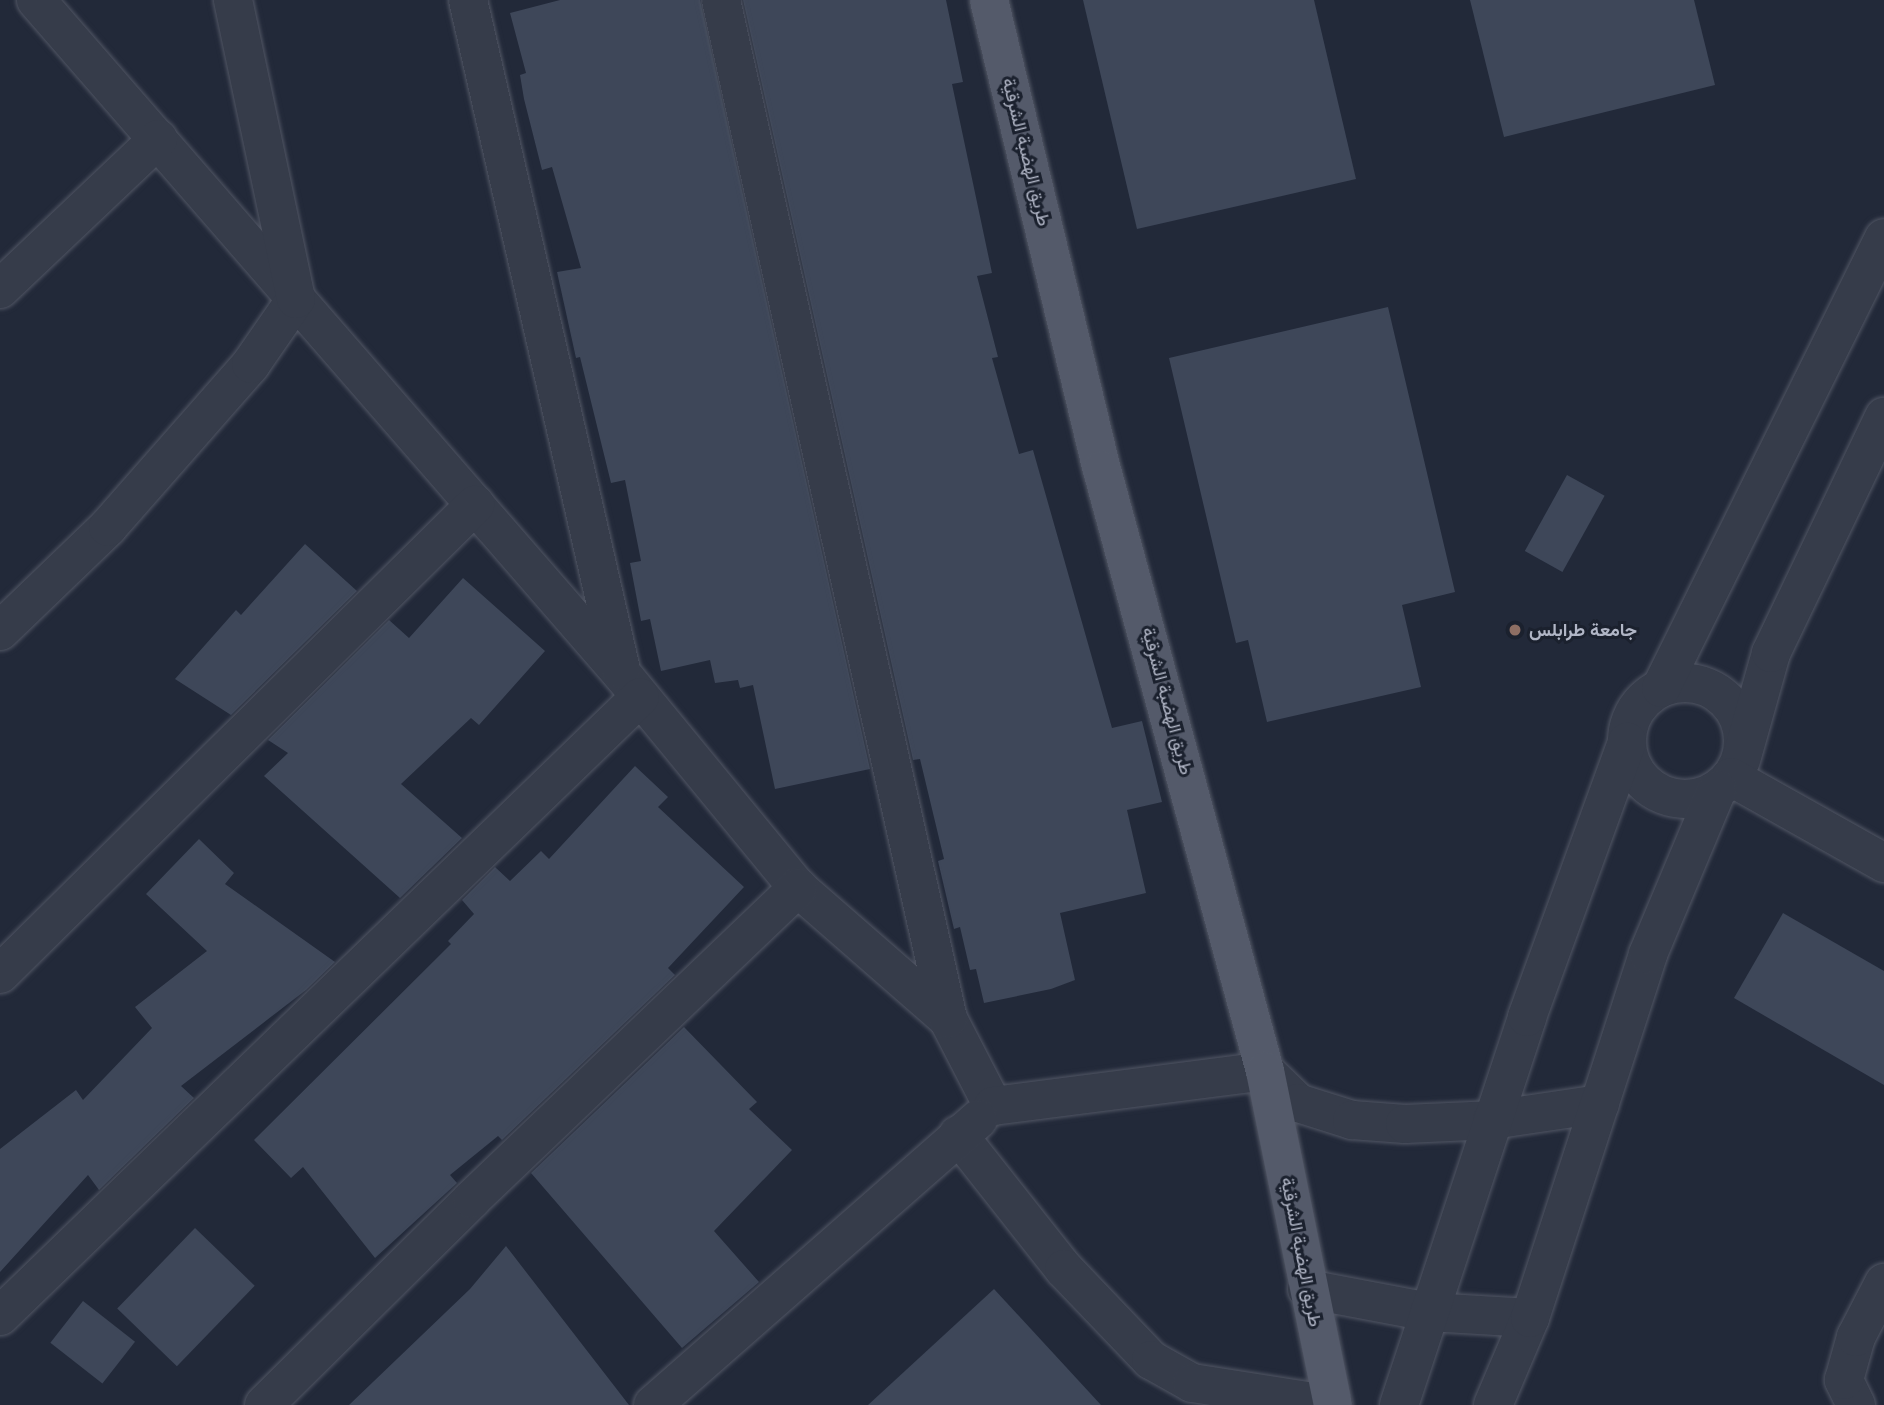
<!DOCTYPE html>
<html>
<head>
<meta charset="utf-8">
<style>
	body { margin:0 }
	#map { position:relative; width:1884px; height:1405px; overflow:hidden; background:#222939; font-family:Helvetica,Vazirmatn,sans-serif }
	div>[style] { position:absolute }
	.building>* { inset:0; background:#3e4759; transform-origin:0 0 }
	.roads { filter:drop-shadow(0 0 2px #515664) drop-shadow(0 0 2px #515664) }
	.minor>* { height:38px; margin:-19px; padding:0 19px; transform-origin:19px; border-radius:19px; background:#363c4a }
	.minor>.ring { margin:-19px; padding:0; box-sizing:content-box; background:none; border:38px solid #363c4a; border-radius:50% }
	.major>* { height:38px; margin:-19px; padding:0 19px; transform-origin:19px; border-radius:19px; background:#545a6a }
	.dots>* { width:19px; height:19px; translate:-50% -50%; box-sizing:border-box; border:4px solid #1b212e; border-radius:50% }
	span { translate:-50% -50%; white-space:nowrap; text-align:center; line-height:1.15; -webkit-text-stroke:6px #1b212e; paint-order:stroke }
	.street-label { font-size:18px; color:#b1b6c6 }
	.poi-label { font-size:18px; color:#b1b6c6; font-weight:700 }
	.left { translate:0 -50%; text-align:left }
</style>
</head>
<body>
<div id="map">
	<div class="building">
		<div style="clip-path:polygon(560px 0,700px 0,870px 769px,775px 789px,753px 685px,740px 688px,738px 680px,715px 683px,710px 660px,661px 671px,650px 619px,641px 621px,630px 563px,641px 561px,625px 480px,611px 483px,580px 357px,576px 358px,557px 272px,581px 268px,552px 167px,542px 170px,524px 99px,520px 75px,526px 73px,510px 13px)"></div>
		<div style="clip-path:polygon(743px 0,946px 0,963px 82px,952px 84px,992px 273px,977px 276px,998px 357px,992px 358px,1019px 454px,1033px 450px,1112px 728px,1142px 721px,1162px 802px,1127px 810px,1146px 893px,1060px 913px,1075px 980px,1051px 989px,984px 1003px,976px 969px,970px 970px,960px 927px,954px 929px,938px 861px,944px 859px,920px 759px,913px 760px)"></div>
		<div style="clip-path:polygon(1083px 0,1314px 0,1356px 179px,1137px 229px)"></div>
		<div style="clip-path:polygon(1470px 0,1694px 0,1715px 85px,1504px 137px)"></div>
		<div style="clip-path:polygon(1388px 307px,1455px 592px,1402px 605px,1421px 687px,1267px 722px,1248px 640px,1236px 643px,1169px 358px)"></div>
		<div style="left:1567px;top:475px;width:43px;height:87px;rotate:29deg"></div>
		<div style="clip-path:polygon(305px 544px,357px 591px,231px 715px,175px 679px,236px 610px,241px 615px)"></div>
		<div style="clip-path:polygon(463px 578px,545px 651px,479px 725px,471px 718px,401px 784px,462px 838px,400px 898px,264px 776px,288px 753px,268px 740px,389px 620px,409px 638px)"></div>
		<div style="clip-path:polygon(635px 766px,668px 797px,658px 807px,744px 887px,668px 968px,675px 975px,502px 1140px,498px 1136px,450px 1175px,457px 1183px,375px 1258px,303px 1167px,291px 1178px,254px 1140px,451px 944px,448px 941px,474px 914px,462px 900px,495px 867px,510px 881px,541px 851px,549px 859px)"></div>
		<div style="clip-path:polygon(199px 839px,234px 873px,225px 884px,335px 962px,306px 990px,181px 1086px,194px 1098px,99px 1190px,88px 1175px,0 1272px,0 1149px,76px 1090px,83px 1100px,152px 1028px,135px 1007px,207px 951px,146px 894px)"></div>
		<div style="clip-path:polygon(1783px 913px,1884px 971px,1884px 1085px,1734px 998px)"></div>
		<div style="clip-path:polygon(684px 1027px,757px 1102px,749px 1109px,792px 1150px,714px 1231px,759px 1282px,682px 1348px,531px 1173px)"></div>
		<div style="left:195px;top:1228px;width:83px;height:112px;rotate:44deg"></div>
		<div style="clip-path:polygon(506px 1246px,629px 1405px,349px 1405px,470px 1289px)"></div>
		<div style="clip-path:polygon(994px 1289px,1101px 1405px,868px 1405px)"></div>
		<div style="left:83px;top:1301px;width:66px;height:53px;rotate:38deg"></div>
	</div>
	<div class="roads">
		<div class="minor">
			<div style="left:36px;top:0;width:893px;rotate:49deg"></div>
			<div style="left:622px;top:674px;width:277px;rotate:50.6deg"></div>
			<div style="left:798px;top:888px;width:199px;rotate:41.1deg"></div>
			<div style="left:948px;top:1019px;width:98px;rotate:62.7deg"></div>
			<div style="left:993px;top:1106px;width:274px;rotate:-7.3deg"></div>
			<div style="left:1265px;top:1071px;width:46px;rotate:44.1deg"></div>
			<div style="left:1298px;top:1103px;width:57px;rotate:17.5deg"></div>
			<div style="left:1352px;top:1120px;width:53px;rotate:4.3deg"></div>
			<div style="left:1405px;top:1124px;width:87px;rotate:-2.6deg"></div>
			<div style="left:1492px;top:1120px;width:109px;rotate:-8.4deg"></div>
			<div style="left:468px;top:0;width:687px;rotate:77.14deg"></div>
			<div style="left:721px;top:0;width:1044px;rotate:77.44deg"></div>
			<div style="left:0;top:289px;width:218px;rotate:-43.5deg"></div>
			<div style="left:0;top:631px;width:150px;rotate:-43.9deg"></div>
			<div style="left:108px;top:527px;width:217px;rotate:-48.7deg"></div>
			<div style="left:251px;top:364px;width:79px;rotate:-55.3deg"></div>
			<div style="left:296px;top:299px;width:306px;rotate:-101.9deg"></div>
			<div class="ring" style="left:1627px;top:683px;width:78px;height:78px"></div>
			<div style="left:1661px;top:688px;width:502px;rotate:-63.64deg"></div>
			<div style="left:1741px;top:760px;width:111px;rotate:-74.3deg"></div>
			<div style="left:1771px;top:653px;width:262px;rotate:-64.4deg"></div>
			<div style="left:1731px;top:777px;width:176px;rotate:29.3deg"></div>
			<div style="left:0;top:974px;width:668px;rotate:-44.64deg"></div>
			<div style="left:958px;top:1135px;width:171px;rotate:51.7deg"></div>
			<div style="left:1064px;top:1269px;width:126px;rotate:46.3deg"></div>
			<div style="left:1151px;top:1360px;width:47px;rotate:29.3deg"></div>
			<div style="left:1192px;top:1383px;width:143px;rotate:8.9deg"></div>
			<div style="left:1307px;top:1289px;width:124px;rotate:10.7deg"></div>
			<div style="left:1429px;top:1312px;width:101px;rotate:3.4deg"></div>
			<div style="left:0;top:1316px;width:890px;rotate:-44.04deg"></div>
			<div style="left:264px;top:1405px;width:293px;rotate:-44.7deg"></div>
			<div style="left:472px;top:1199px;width:451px;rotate:-43.7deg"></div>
			<div style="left:653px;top:1405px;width:433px;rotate:-41.3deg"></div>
			<div style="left:1399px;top:1405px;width:409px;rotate:-71.7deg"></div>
			<div style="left:1527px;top:1017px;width:293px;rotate:-70deg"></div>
			<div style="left:1493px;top:1405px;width:95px;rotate:-67deg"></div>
			<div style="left:1530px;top:1318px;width:383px;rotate:-72deg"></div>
			<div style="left:1648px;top:954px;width:178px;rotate:-67.2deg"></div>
			<div style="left:1856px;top:1405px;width:28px;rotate:-116deg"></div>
			<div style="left:1844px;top:1380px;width:45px;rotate:-74.4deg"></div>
			<div style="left:1856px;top:1337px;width:61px;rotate:-62.6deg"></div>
		</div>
		<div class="major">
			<div style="left:989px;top:0;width:483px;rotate:76.5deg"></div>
			<div style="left:1102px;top:470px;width:623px;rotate:74.83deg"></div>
			<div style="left:1265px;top:1071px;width:341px;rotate:78.5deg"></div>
		</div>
	</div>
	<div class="dots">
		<div style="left:1515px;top:630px;background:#8d6e63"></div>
	</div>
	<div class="street-label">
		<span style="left:1026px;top:152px;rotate:76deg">طريق الهضبة الشرقية</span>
		<span style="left:1167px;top:701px;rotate:75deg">طريق الهضبة الشرقية</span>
		<span style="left:1301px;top:1252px;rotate:79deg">طريق الهضبة الشرقية</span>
	</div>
	<div class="poi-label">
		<span class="left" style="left:1529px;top:630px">جامعة طرابلس</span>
	</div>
</div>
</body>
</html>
